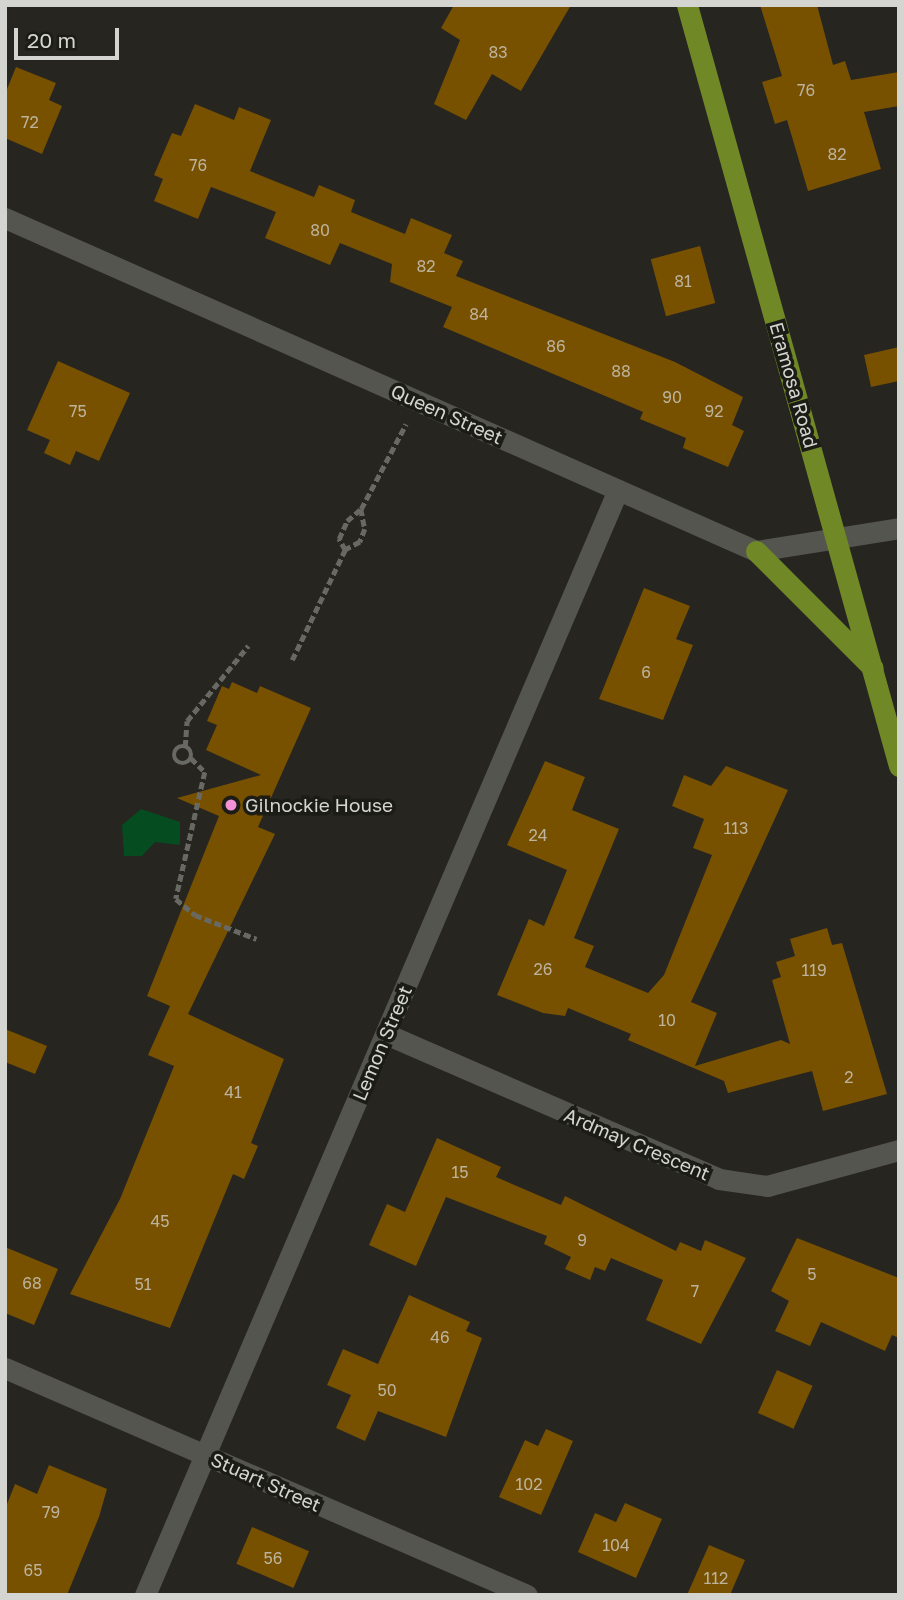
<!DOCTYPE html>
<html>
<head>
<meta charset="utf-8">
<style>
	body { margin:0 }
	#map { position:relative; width:904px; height:1600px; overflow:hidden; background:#262520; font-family:"Golos Text",sans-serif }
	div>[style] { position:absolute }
	.water>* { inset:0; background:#054c20 }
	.building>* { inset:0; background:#775000; transform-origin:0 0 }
	.path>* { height:4.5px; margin-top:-2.25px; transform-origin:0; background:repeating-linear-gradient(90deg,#696964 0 7px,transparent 0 10.5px) }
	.path>.ring { margin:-2.25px; padding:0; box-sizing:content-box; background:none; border:4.5px solid #696964; border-radius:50% }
	.minor>* { height:21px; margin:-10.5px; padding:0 10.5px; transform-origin:10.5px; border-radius:10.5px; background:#55554f }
	.major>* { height:21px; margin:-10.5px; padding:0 10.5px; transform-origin:10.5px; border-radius:10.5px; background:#708926 }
	.dots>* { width:19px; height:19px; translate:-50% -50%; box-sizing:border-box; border:4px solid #1c1c16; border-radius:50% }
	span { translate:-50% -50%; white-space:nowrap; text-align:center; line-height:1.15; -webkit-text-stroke:7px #1c1c16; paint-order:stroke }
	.number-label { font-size:16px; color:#bdb39c }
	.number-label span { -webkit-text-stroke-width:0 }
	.street-label { font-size:19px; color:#d4d4d0 }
	.poi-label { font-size:19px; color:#d4d4d0 }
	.left { translate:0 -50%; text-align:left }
	.frame { position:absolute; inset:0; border:7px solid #d4d4d0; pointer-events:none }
	.scale { position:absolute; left:14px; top:28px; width:105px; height:32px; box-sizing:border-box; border:4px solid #d4d4d0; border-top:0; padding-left:9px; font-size:21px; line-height:24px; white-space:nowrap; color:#d4d4d0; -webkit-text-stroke:5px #1c1c16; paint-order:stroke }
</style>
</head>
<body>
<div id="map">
	<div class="water">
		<div style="clip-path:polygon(141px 809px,180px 822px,180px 845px,155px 842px,142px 856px,124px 856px,122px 825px)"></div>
	</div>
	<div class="building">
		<div style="clip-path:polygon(454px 5px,571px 5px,521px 91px,492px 74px,466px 120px,434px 104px,460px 40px,441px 28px)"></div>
		<div style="clip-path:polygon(760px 5px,817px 5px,833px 65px,845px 61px,851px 80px,899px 72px,899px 106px,864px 112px,881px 169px,808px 191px,787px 120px,775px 124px,762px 82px,782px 76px)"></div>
		<div style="clip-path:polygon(16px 67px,56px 83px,49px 100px,62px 106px,42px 154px,5px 138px,5px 94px)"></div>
		<div style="clip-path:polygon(195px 104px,234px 120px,239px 107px,271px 120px,250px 171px,314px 197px,319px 185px,355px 200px,351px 212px,405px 234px,411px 218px,452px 235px,444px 253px,463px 261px,456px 276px,675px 362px,743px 397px,732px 425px,744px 431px,728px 467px,683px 448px,686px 438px,640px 419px,643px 412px,443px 327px,452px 307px,390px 282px,392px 264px,340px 243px,330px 265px,265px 238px,276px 212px,211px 187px,198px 219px,154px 201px,163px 179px,154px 175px,172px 133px,181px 136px)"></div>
		<div style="left:700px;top:246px;width:59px;height:51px;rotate:75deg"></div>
		<div style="clip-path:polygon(899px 347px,899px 381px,871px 387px,864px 355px)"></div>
		<div style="clip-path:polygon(58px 361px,130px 393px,99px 461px,76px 451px,70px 465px,44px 453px,50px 440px,27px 430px)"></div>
		<div style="clip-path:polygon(644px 588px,690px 606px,676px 639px,693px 645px,663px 720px,599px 699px)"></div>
		<div style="clip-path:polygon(232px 682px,257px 693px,260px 686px,311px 708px,258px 827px,275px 834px,188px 1014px,284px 1059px,251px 1143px,258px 1146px,244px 1179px,233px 1174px,170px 1328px,70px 1294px,120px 1199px,174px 1066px,148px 1055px,170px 1006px,147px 996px,219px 816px,177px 798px,261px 775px,206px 750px,217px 725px,207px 721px,222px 686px,229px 689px)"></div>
		<div style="clip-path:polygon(545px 761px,585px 777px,572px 810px,619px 829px,574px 938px,594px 946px,585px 967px,648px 993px,664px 975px,712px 855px,693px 848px,704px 819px,672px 806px,684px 775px,711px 786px,726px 766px,788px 790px,691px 1002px,717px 1013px,695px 1066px,781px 1040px,790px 1044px,772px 980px,781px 977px,776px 962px,795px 956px,790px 939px,827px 928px,832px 945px,842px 943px,887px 1094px,823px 1111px,812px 1071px,728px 1093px,724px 1081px,628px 1040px,631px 1034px,568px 1008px,565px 1016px,543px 1013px,497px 995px,529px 919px,544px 926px,567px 870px,507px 845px)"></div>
		<div style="clip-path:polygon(5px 1029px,47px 1046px,35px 1074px,5px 1062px)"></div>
		<div style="clip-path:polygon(437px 1138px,501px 1167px,496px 1177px,561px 1205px,565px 1196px,676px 1251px,680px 1242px,701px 1251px,705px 1240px,746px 1258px,701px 1344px,646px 1320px,663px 1280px,611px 1258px,605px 1271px,595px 1267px,590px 1280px,565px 1269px,571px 1257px,544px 1244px,547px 1236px,446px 1197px,416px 1266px,369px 1245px,387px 1204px,405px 1212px)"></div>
		<div style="clip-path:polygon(797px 1238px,899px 1278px,899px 1338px,892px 1335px,885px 1351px,821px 1322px,810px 1346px,775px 1331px,789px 1301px,771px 1291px)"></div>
		<div style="clip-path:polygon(5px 1247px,58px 1269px,34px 1325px,5px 1313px)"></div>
		<div style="clip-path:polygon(409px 1295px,470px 1322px,466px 1331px,482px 1338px,446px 1437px,378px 1411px,365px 1441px,336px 1428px,351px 1395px,327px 1385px,343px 1349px,378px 1364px)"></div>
		<div style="left:777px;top:1370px;width:39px;height:47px;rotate:24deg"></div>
		<div style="clip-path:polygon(546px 1429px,573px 1441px,541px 1515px,499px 1497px,525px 1440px,538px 1446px)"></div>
		<div style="clip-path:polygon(49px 1465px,107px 1489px,99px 1517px,67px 1595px,5px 1595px,5px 1509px,15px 1484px,37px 1494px)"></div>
		<div style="clip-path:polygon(625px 1503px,662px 1519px,636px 1578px,578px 1552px,595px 1513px,616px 1522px)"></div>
		<div style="left:252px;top:1527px;width:62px;height:40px;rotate:23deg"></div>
		<div style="clip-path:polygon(709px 1545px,745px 1560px,730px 1595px,687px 1595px)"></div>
	</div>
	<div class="path">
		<div style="left:361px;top:509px;width:20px;rotate:79deg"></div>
		<div style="left:365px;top:529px;width:14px;rotate:111deg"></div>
		<div style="left:360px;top:542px;width:17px;rotate:152deg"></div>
		<div style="left:345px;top:550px;width:13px;rotate:-119deg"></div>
		<div style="left:339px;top:539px;width:20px;rotate:-66deg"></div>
		<div style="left:347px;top:521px;width:18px;rotate:-41deg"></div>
		<div style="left:361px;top:509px;width:96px;rotate:-62.1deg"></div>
		<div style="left:292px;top:660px;width:122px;rotate:-64.3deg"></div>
		<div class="ring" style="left:174px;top:746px;width:13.5px;height:13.5px"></div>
		<div style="left:185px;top:747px;width:26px;rotate:-86deg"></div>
		<div style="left:187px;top:721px;width:97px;rotate:-50.9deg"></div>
		<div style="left:191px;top:758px;width:20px;rotate:45deg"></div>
		<div style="left:205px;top:772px;width:130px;rotate:102.9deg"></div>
		<div style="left:176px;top:899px;width:25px;rotate:40deg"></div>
		<div style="left:195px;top:915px;width:66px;rotate:21.2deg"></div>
	</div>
	<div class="minor">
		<div style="left:5px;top:218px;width:822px;rotate:23.91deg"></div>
		<div style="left:756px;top:551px;width:145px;rotate:-9.1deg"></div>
		<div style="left:386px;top:1034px;width:363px;rotate:23.5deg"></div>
		<div style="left:719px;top:1179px;width:49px;rotate:8.3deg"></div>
		<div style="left:767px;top:1186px;width:137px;rotate:-15.3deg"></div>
		<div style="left:5px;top:1368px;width:569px;rotate:23.5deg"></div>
		<div style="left:145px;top:1595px;width:1202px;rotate:-66.83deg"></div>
	</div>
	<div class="major">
		<div style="left:687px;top:5px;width:790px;rotate:74.43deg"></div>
		<div style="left:756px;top:551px;width:165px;rotate:45deg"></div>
	</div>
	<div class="dots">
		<div style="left:231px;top:805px;background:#f391d6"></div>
	</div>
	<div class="number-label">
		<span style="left:498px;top:52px">83</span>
		<span style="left:806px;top:90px">76</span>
		<span style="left:30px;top:122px">72</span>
		<span style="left:837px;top:154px">82</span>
		<span style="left:198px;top:165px">76</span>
		<span style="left:320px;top:230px">80</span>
		<span style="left:426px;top:266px">82</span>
		<span style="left:683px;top:281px">81</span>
		<span style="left:479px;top:314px">84</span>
		<span style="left:556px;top:346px">86</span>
		<span style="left:621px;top:371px">88</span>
		<span style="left:672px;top:397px">90</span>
		<span style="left:78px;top:411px">75</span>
		<span style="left:714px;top:411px">92</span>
		<span style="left:646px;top:672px">6</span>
		<span style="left:736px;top:828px">113</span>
		<span style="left:538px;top:835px">24</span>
		<span style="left:543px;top:969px">26</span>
		<span style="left:814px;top:970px">119</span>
		<span style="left:667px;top:1020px">10</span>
		<span style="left:849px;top:1077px">2</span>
		<span style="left:233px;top:1092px">41</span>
		<span style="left:460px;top:1172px">15</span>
		<span style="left:160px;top:1221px">45</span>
		<span style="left:582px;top:1240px">9</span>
		<span style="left:812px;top:1274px">5</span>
		<span style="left:32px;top:1283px">68</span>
		<span style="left:143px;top:1284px">51</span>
		<span style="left:695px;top:1291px">7</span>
		<span style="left:440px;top:1337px">46</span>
		<span style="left:387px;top:1390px">50</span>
		<span style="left:529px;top:1484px">102</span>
		<span style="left:51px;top:1512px">79</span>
		<span style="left:616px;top:1545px">104</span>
		<span style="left:273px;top:1558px">56</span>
		<span style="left:33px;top:1570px">65</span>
		<span style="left:716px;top:1578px">112</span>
	</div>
	<div class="street-label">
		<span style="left:794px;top:385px;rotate:74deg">Eramosa Road</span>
		<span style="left:447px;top:414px;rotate:24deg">Queen Street</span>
		<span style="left:382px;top:1043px;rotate:-67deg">Lemon Street</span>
		<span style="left:637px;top:1144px;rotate:23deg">Ardmay Crescent</span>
		<span style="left:266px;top:1482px;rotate:24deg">Stuart Street</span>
	</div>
	<div class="poi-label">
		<span class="left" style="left:245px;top:805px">Gilnockie House</span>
	</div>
	<div class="frame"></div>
	<div class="scale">20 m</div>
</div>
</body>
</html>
